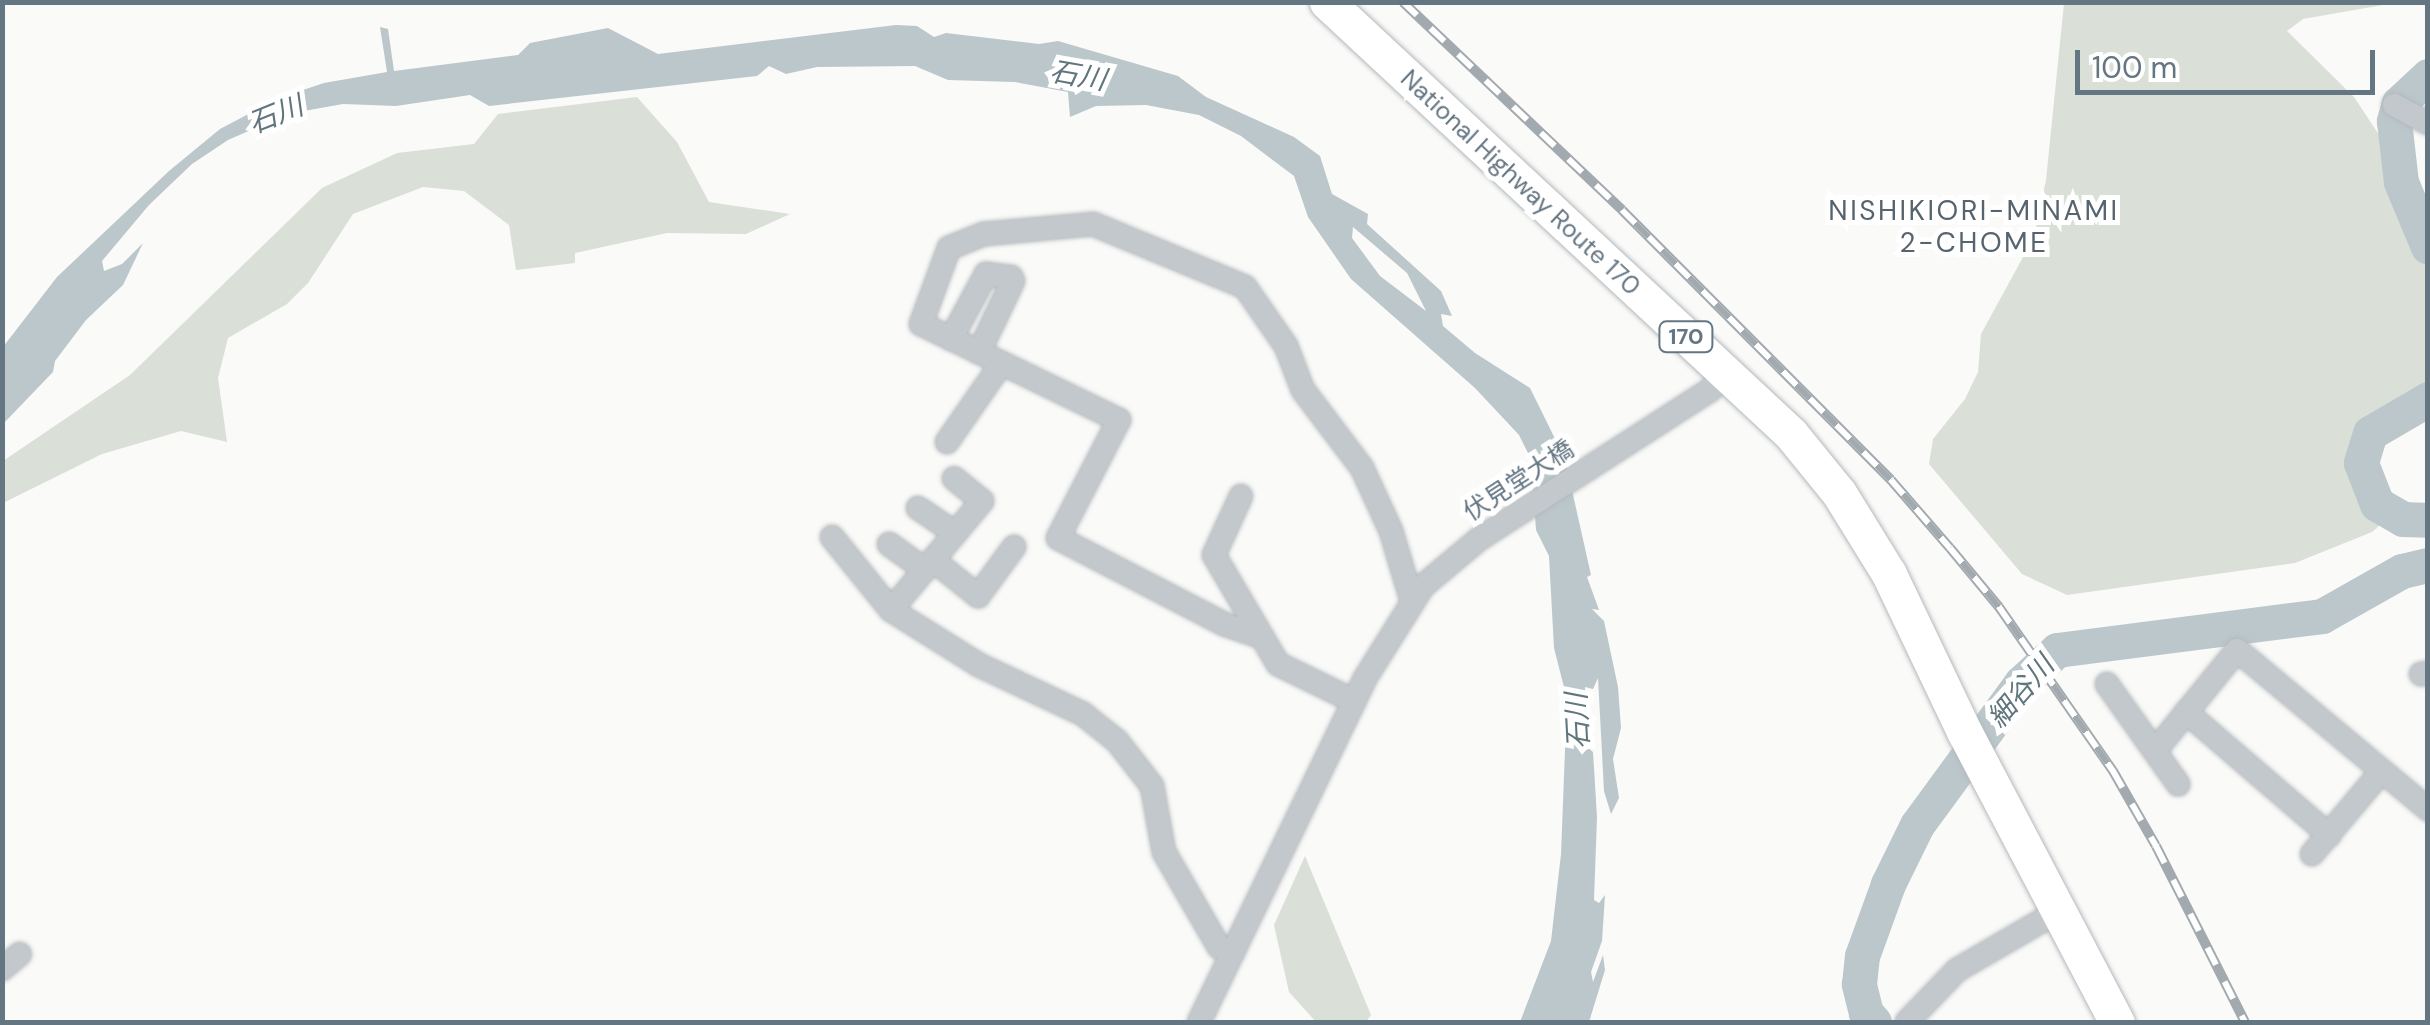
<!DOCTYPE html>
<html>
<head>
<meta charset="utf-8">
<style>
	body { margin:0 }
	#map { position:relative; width:2430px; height:1025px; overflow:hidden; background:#fafaf8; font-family:"DM Sans","Noto Sans JP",sans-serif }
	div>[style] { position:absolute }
	.green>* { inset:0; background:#dadfd7 }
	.water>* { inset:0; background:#bbc7cb }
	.river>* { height:35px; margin:-17.5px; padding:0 17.5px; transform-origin:17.5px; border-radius:17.5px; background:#bbc7cb }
	.roads { filter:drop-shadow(0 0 2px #b4b9bd) drop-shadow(0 0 2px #b4b9bd) }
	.minor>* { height:22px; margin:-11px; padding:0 11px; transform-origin:11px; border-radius:11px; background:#c3c8cc }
	.highway>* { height:35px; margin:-17.5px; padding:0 17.5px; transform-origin:17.5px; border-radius:17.5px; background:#fff }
	.rail>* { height:10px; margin-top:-5px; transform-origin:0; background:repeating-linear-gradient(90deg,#fff 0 19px,#a2aab0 0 38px); box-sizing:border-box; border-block:2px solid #a2aab0 }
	span { translate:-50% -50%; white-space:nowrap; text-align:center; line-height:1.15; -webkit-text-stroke:10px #fff; paint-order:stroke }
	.shield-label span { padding:2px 8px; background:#fff; border:2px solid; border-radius:8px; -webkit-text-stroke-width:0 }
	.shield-label { font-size:22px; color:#657683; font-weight:700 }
	.street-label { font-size:25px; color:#657683 }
	.water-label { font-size:28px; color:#60757c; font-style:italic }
	.neighbourhood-label { font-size:28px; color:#57646e; letter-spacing:2.5px }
	.frame { position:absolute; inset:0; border:5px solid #657683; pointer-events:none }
	.scale { position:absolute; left:2075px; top:50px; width:300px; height:45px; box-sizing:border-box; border:5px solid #657683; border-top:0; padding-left:12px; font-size:30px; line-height:35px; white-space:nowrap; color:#657683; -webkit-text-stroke:8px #fff; paint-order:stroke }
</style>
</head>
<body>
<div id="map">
	<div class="green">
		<div style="clip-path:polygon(2064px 3px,2394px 3px,2303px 19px,2287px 31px,2354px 97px,2393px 156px,2397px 184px,2427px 261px,2427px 386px,2368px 428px,2356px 466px,2373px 507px,2387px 519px,2372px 532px,2295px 563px,2067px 595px,2022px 574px,1929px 464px,1933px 439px,1965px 399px,1978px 372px,1981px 334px,2034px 237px,2046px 180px)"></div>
		<div style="clip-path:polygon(637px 97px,677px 142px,709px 202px,790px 214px,746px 234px,667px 233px,575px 253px,575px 263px,516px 270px,509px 225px,464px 191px,423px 187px,353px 214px,308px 283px,287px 304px,228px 338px,218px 378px,227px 442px,181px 431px,102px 454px,3px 503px,3px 461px,130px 375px,322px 188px,397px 153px,474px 144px,498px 114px)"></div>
		<div style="clip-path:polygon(1305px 856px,1371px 1015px,1366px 1022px,1316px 1022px,1289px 992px,1274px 925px)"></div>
	</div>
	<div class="water">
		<div style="clip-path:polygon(evenodd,896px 25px,917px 26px,934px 37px,946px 33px,1039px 44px,1058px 41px,1178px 76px,1206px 97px,1294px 137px,1320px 156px,1332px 194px,1368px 214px,1367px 224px,1441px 291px,1452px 316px,1441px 314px,1443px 326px,1475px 353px,1530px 388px,1565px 459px,1591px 575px,1587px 577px,1599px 610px,1592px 609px,1604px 621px,1618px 687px,1621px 728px,1613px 759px,1619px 798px,1611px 814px,1604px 791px,1598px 678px,1593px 689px,1585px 687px,1586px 746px,1593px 752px,1597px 817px,1594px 900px,1599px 903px,1605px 895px,1602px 941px,1591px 972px,1593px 982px,1603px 955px,1605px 970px,1589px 1022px,1520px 1022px,1551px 941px,1561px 854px,1567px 699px,1554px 648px,1549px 556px,1536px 530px,1531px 459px,1519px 435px,1475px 388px,1351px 279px,1308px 217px,1294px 176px,1241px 136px,1199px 115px,1146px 105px,1096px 106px,1070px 117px,1068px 92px,1015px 82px,948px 80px,915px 66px,817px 67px,786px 74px,769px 66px,757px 76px,489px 106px,470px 95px,396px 106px,343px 104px,287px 114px,228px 140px,192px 164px,149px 205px,102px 261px,104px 271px,122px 264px,143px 243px,123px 285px,86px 320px,55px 361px,53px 372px,3px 424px,3px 347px,57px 277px,169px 171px,220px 129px,279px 98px,324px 83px,387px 72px,380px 27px,388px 29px,394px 71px,518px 55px,530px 43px,608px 28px,658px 54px,896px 25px,1353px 227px,1407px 273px,1426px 311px,1380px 276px,1352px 238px,1353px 227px)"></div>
	</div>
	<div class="river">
		<div style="left:2428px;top:76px;width:40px;rotate:137deg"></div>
		<div style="left:2399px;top:103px;width:19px;rotate:106deg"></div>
		<div style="left:2394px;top:121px;width:61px;rotate:83.5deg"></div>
		<div style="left:2401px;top:182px;width:70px;rotate:67.4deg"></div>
		<div style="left:2428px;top:399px;width:67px;rotate:149.6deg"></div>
		<div style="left:2370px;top:433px;width:31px;rotate:107deg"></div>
		<div style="left:2361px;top:463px;width:44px;rotate:68.7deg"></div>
		<div style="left:2377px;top:504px;width:30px;rotate:30deg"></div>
		<div style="left:2403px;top:519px;width:25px;rotate:2deg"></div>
		<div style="left:1874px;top:1022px;width:12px;rotate:-132deg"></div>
		<div style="left:1866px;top:1013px;width:30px;rotate:-104deg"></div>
		<div style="left:1859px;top:984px;width:28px;rotate:-84deg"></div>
		<div style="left:1862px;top:956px;width:77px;rotate:-70.1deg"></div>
		<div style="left:1888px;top:884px;width:66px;rotate:-63.8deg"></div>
		<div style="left:1917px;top:825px;width:176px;rotate:-53.8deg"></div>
		<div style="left:2021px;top:683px;width:49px;rotate:-42.5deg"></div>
		<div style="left:2057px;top:650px;width:267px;rotate:-7.3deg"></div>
		<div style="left:2322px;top:616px;width:92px;rotate:-29.4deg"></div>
		<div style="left:2402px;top:571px;width:27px;rotate:-13deg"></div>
	</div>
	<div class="roads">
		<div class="minor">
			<div style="left:2394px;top:105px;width:38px;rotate:28deg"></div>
			<div style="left:951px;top:339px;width:74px;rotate:-61.7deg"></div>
			<div style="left:986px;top:274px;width:25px;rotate:7deg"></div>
			<div style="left:1011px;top:277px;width:4px;rotate:63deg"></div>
			<div style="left:1013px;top:281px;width:79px;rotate:115.6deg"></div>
			<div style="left:947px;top:442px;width:96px;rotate:-55.2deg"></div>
			<div style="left:1241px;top:496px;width:65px;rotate:114.6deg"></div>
			<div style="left:1214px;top:555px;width:126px;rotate:59.6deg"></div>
			<div style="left:1278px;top:664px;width:85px;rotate:26deg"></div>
			<div style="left:918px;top:508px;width:45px;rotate:34deg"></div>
			<div style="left:832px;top:537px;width:94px;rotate:51.1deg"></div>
			<div style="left:891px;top:610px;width:104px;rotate:32deg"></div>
			<div style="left:979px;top:665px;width:115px;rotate:25.2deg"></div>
			<div style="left:1083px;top:714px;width:43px;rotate:38.5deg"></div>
			<div style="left:1117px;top:741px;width:57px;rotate:52.1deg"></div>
			<div style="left:1152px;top:786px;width:67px;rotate:79.7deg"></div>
			<div style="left:1164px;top:852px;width:110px;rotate:59.9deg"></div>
			<div style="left:1219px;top:947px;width:15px;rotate:23deg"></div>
			<div style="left:889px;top:544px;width:44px;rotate:35.8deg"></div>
			<div style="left:933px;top:560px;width:58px;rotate:38.7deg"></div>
			<div style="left:978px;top:596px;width:61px;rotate:-53.7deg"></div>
			<div style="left:891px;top:610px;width:142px;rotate:-50.1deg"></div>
			<div style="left:982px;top:501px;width:36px;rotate:-141deg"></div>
			<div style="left:1262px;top:637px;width:40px;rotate:-161.1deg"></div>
			<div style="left:1224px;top:624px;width:187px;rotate:-152.6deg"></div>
			<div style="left:1058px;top:538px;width:133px;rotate:-62.7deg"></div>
			<div style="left:1119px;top:420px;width:220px;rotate:-154.1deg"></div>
			<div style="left:921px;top:324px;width:81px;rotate:-69.8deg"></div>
			<div style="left:949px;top:248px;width:38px;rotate:-22deg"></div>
			<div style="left:984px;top:234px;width:109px;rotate:-5.2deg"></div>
			<div style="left:1093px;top:224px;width:165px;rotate:22.5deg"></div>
			<div style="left:1245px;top:287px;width:72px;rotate:55.2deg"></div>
			<div style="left:1286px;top:346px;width:47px;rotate:68.9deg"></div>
			<div style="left:1303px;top:390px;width:98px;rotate:52.9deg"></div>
			<div style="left:1362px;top:468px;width:69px;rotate:65.3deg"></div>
			<div style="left:1391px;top:531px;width:73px;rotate:73.3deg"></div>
			<div style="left:2421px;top:674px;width:7px;rotate:-8deg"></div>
			<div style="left:2107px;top:684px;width:123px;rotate:54.6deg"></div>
			<div style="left:2186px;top:712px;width:189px;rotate:40.7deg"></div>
			<div style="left:2155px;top:751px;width:130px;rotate:-50.9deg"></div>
			<div style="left:2237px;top:650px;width:249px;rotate:39.8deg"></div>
			<div style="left:2312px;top:854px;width:107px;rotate:-49.9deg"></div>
			<div style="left:2px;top:969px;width:23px;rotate:-40deg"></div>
			<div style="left:1199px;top:1022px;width:380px;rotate:-64.2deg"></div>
			<div style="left:1364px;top:680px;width:111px;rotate:-57.9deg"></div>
			<div style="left:1423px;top:586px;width:73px;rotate:-40deg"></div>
			<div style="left:1479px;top:539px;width:274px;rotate:-32.8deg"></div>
			<div style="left:1709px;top:391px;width:24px;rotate:-45deg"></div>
			<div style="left:1907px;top:1022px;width:72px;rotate:-46.1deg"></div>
			<div style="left:1957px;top:970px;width:116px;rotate:-30.1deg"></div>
		</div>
		<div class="highway">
			<div style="left:1327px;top:2px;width:634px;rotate:42.95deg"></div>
			<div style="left:1791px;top:434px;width:76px;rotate:50.9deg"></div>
			<div style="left:1839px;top:493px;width:95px;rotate:58.3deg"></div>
			<div style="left:1889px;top:574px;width:176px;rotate:64.5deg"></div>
			<div style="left:1965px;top:733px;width:327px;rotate:62.3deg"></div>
		</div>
	</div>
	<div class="rail">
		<div style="left:1403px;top:2px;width:302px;rotate:43.5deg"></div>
		<div style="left:1622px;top:210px;width:381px;rotate:45.1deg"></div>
		<div style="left:1891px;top:480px;width:90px;rotate:49.1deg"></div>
		<div style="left:1950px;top:548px;width:77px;rotate:50.3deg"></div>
		<div style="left:1999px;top:607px;width:200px;rotate:55.2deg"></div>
		<div style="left:2113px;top:771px;width:86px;rotate:60.2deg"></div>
		<div style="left:2156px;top:846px;width:197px;rotate:63.2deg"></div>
	</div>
	<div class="shield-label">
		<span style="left:1686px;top:337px">170</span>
	</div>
	<div class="street-label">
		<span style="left:1520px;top:183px;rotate:43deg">National Highway Route 170</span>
		<span style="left:1519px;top:481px;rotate:-33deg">伏見堂大橋</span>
	</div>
	<div class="water-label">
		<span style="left:1078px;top:76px;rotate:10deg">石川</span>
		<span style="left:276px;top:115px;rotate:-22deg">石川</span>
		<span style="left:2021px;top:692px;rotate:-49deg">細谷川</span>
		<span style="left:1578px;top:721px;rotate:-93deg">石川</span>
	</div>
	<div class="neighbourhood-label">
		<span style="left:1974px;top:227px">NISHIKIORI-MINAMI<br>2-CHOME</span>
	</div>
	<div class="frame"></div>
	<div class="scale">100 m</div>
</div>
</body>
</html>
